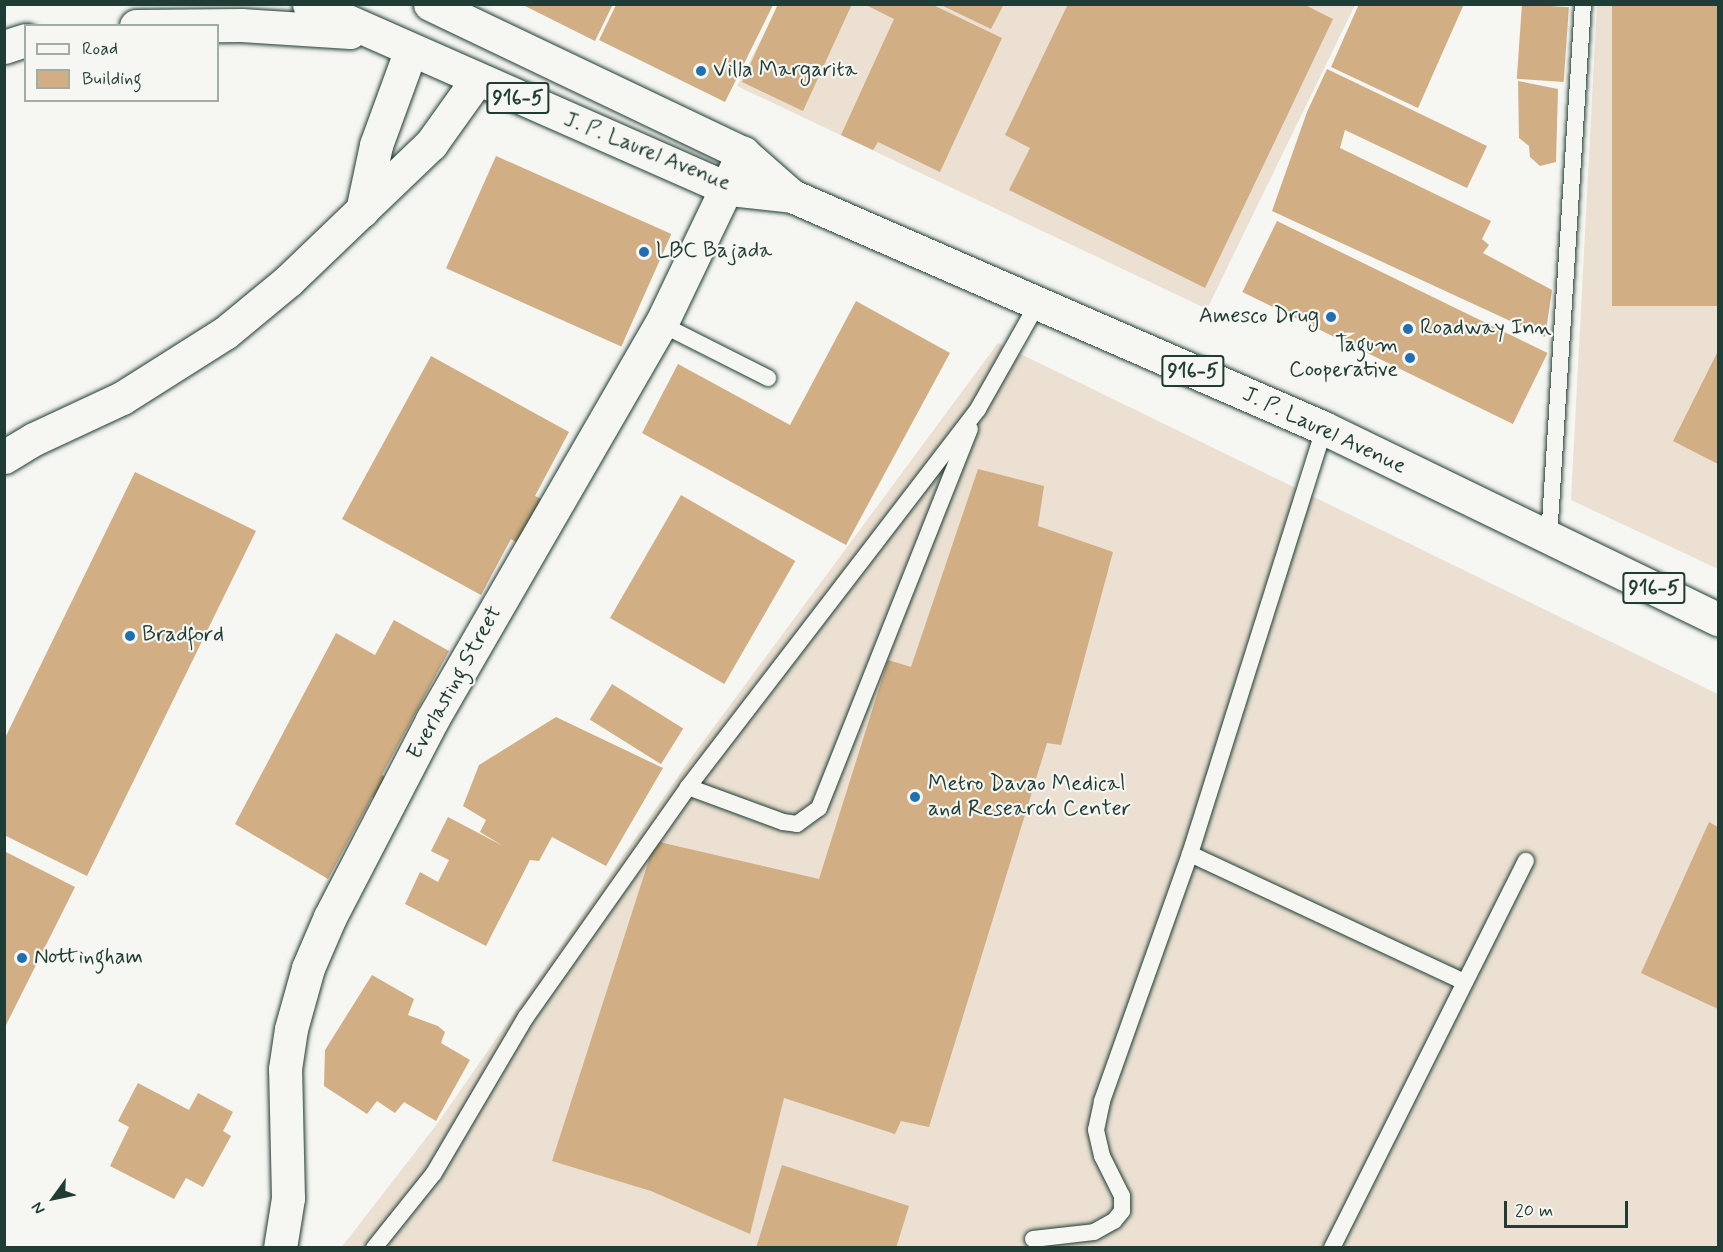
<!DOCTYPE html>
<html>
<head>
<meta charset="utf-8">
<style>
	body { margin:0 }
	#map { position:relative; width:1723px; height:1252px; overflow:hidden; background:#f6f6f2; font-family:Mynerve,sans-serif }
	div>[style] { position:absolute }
	.built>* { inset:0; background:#ebe0d1 }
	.building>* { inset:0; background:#d1ae83; transform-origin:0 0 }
	.roads { filter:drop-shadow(0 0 2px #1f3d34) drop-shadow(0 0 2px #1f3d34) }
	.service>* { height:16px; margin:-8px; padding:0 8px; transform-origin:8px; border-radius:8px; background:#f6f6f2 }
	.minor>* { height:33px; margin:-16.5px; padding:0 16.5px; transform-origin:16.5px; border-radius:16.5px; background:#f6f6f2 }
	.primary>* { height:33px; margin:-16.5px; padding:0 16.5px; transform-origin:16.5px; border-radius:16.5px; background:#f6f6f2 }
	.dots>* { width:16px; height:16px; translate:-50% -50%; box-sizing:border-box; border:3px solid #f6f6f2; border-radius:50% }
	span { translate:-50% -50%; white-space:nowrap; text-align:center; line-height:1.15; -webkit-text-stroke:4.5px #f6f6f2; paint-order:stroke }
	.shield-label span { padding:2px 4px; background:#f6f6f2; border:2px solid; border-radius:4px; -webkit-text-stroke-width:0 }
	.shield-label { font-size:21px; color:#1f3d34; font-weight:700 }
	.poi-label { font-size:22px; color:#1f3d34 }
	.left { translate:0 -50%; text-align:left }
	.right { translate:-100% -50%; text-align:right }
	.street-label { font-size:22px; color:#1f3d34 }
	.frame { position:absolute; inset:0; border:6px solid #1f3d34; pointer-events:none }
	.legend { position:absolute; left:24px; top:24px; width:195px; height:78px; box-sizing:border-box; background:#f6f6f2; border:2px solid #a0aca6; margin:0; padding:8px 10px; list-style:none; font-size:18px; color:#1f3d34 }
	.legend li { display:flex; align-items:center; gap:12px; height:30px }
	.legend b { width:30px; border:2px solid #a0aca6 }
	.north { position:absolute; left:24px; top:1168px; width:60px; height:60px; -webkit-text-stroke:4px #f6f6f2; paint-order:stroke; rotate:237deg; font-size:16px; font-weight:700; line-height:24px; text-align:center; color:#1f3d34 }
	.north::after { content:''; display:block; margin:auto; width:21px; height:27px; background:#1f3d34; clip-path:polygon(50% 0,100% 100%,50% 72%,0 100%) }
	.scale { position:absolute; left:1504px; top:1201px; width:124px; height:27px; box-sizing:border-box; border:3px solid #1f3d34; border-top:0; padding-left:8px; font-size:18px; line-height:21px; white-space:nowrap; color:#1f3d34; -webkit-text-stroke:4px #f6f6f2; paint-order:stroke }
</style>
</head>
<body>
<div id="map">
	<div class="built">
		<div style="clip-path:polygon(779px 5px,1355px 5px,1207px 309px,737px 86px)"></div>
		<div style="clip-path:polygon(1597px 5px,1718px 5px,1718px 569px,1571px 500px)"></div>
		<div style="clip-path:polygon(998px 343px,1718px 694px,1718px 1247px,341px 1248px,437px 1124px,691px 758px)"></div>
	</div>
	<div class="building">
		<div style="clip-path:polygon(521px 4px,613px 4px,595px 41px)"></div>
		<div style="clip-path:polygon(778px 4px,852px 4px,803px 111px,742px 82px)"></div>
		<div style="clip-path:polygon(864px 4px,931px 4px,1002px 38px,940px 172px,878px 142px,873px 150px,841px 135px,894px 19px)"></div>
		<div style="clip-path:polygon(939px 4px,1004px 4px,991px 29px)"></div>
		<div style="clip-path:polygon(1068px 4px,1303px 4px,1333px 19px,1205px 288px,1009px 190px,1030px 148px,1005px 135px)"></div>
		<div style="clip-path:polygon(1359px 4px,1464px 4px,1418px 108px,1331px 67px)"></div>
		<div style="left:1522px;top:4px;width:47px;height:75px;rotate:4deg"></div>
		<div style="left:1612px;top:4px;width:106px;height:302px"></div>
		<div style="clip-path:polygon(616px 5px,773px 5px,725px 102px,599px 40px)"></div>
		<div style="clip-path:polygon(1327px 69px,1487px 146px,1467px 188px,1345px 130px,1340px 148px,1491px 221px,1482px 239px,1489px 245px,1483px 253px,1552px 290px,1545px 337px,1272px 211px,1307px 112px)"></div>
		<div style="clip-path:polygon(1518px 81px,1558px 89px,1556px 162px,1540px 166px,1530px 157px,1529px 146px,1519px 138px)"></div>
		<div style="left:496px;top:156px;width:192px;height:123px;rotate:24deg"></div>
		<div style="left:1277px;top:221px;width:301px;height:79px;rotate:26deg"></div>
		<div style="clip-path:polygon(856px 301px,950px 353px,846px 545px,642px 433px,678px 364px,790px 425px)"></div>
		<div style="clip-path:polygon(1718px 351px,1718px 464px,1673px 441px)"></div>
		<div style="clip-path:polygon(431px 356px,569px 432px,535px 496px,545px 501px,521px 545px,511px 539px,481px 595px,342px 519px)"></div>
		<div style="clip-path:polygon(978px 469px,1044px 486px,1038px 526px,1113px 552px,1061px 745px,1047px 743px,929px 1127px,901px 1121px,895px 1134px,784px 1098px,750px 1234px,651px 1191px,552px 1161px,655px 841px,819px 879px,888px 660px,911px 667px)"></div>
		<div style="clip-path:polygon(135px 472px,256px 531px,87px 876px,4px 835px,4px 740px)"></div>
		<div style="left:681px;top:495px;width:132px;height:142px;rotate:30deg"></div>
		<div style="clip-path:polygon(394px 620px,449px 651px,382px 775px,390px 779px,379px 800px,372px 797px,328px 879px,235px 824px,336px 633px,375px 655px)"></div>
		<div style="left:612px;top:684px;width:84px;height:42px;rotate:32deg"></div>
		<div style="clip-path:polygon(556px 717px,663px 768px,606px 866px,552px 837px,539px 861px,530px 860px,486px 946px,405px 904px,420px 872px,438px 882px,449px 860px,431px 851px,448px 817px,503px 846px,480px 832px,486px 820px,463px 806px,479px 765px)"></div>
		<div style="clip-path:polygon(1709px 822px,1718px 827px,1718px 1009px,1641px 973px)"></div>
		<div style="clip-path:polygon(4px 851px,75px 887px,4px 1029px)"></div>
		<div style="clip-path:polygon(372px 975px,414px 999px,408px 1015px,438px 1026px,445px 1032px,441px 1043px,470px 1060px,436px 1121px,404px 1102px,395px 1113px,377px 1101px,367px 1114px,324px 1086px,325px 1050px)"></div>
		<div style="clip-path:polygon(138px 1083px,189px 1110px,198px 1093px,233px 1112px,223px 1131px,231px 1136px,203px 1187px,186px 1178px,174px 1199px,110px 1166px,129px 1127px,118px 1121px)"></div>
		<div style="clip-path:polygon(782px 1165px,909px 1206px,896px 1248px,756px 1248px)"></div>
	</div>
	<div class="roads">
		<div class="service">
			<div style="left:661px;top:324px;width:120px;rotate:26.8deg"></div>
			<div style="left:1549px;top:538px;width:535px;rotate:-86.36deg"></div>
			<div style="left:688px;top:787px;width:101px;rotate:20.2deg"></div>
			<div style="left:783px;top:822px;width:14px;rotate:8deg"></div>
			<div style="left:797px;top:824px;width:27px;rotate:-36deg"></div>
			<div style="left:819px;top:808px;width:408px;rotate:-68.3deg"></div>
			<div style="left:1190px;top:854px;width:303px;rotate:25deg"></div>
			<div style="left:1033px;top:1239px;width:61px;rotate:-6.5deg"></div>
			<div style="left:1094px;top:1232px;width:23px;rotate:-29deg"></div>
			<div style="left:1114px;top:1221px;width:13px;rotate:-51deg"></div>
			<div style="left:1122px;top:1211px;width:15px;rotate:-90deg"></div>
			<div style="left:1122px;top:1196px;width:45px;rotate:-116.6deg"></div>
			<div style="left:1102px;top:1156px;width:27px;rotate:-103deg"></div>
			<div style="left:1096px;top:1130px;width:30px;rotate:-78deg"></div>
			<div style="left:1102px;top:1101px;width:262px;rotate:-70.4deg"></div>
			<div style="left:1190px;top:854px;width:447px;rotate:-72.5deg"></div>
			<div style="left:374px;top:1248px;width:96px;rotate:-51.3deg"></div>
			<div style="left:434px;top:1173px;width:181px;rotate:-59.5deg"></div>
			<div style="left:526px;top:1017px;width:281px;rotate:-54.8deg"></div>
			<div style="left:688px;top:787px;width:476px;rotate:-52.5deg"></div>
			<div style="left:978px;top:409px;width:122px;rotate:-60.5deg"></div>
			<div style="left:1332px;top:1248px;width:433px;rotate:-63.4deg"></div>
		</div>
		<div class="minor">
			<div style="left:362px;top:211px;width:67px;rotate:-78deg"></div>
			<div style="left:376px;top:145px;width:99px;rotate:-69.9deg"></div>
			<div style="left:4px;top:457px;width:35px;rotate:-31deg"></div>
			<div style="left:34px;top:439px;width:97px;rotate:-25deg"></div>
			<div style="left:122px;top:398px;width:122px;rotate:-32.3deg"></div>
			<div style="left:225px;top:333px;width:83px;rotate:-39.6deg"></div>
			<div style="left:289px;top:280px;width:197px;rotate:-43.8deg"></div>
			<div style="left:431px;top:144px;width:77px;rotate:-54.5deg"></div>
			<div style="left:280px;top:1248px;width:51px;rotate:-80.9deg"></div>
			<div style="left:288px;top:1198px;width:129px;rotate:-91.3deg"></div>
			<div style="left:285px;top:1069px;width:40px;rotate:-81.5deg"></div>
			<div style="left:291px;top:1029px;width:63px;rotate:-74.4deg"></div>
			<div style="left:308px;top:968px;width:56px;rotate:-66.7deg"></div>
			<div style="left:330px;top:917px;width:222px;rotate:-62.6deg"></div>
			<div style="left:432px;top:720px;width:457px;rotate:-60deg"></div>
			<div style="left:661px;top:324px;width:190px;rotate:-64.4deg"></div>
		</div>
		<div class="primary">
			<div style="left:309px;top:4px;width:458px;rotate:23.8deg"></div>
			<div style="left:728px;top:189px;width:64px;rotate:6.2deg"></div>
			<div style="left:430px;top:4px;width:347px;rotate:25.5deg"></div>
			<div style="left:743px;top:153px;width:65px;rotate:41.3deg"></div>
			<div style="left:792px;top:196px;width:580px;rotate:23.56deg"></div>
			<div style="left:1324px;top:428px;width:438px;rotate:25.9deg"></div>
			<div style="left:136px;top:26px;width:105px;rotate:-0.5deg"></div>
			<div style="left:241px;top:25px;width:109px;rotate:3.7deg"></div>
			<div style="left:4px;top:47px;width:23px;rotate:-18deg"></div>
		</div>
	</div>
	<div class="dots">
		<div style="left:701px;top:71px;background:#1f6fb2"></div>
		<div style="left:644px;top:252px;background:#1f6fb2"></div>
		<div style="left:1331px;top:317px;background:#1f6fb2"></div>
		<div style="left:1408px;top:329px;background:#1f6fb2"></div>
		<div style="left:1410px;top:358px;background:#1f6fb2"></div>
		<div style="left:130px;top:636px;background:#1f6fb2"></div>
		<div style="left:915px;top:797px;background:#1f6fb2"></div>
		<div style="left:22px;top:958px;background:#1f6fb2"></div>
	</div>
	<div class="shield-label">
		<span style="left:518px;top:98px">916-5</span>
		<span style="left:1193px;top:371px">916-5</span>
		<span style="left:1654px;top:588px">916-5</span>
	</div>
	<div class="poi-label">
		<span class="left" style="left:713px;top:71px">Villa Margarita</span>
		<span class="left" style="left:656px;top:252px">LBC Bajada</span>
		<span class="right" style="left:1319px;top:317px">Amesco Drug</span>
		<span class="left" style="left:1420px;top:329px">Roadway Inn</span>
		<span class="right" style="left:1398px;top:358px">Tagum<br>Cooperative</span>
		<span class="left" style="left:142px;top:636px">Bradford</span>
		<span class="left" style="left:928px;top:797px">Metro Davao Medical<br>and Research Center</span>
		<span class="left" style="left:34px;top:958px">Nottingham</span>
	</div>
	<div class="street-label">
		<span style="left:647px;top:152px;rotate:22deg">J. P. Laurel Avenue</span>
		<span style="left:1324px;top:431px;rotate:25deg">J. P. Laurel Avenue</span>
		<span style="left:455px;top:683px;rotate:-61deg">Everlasting Street</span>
	</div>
	<div class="frame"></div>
	<ul class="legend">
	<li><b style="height:8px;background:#f6f6f2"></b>Road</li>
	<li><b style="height:16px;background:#d1ae83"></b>Building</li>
	</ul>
	<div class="north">N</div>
	<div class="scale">20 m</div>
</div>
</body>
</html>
